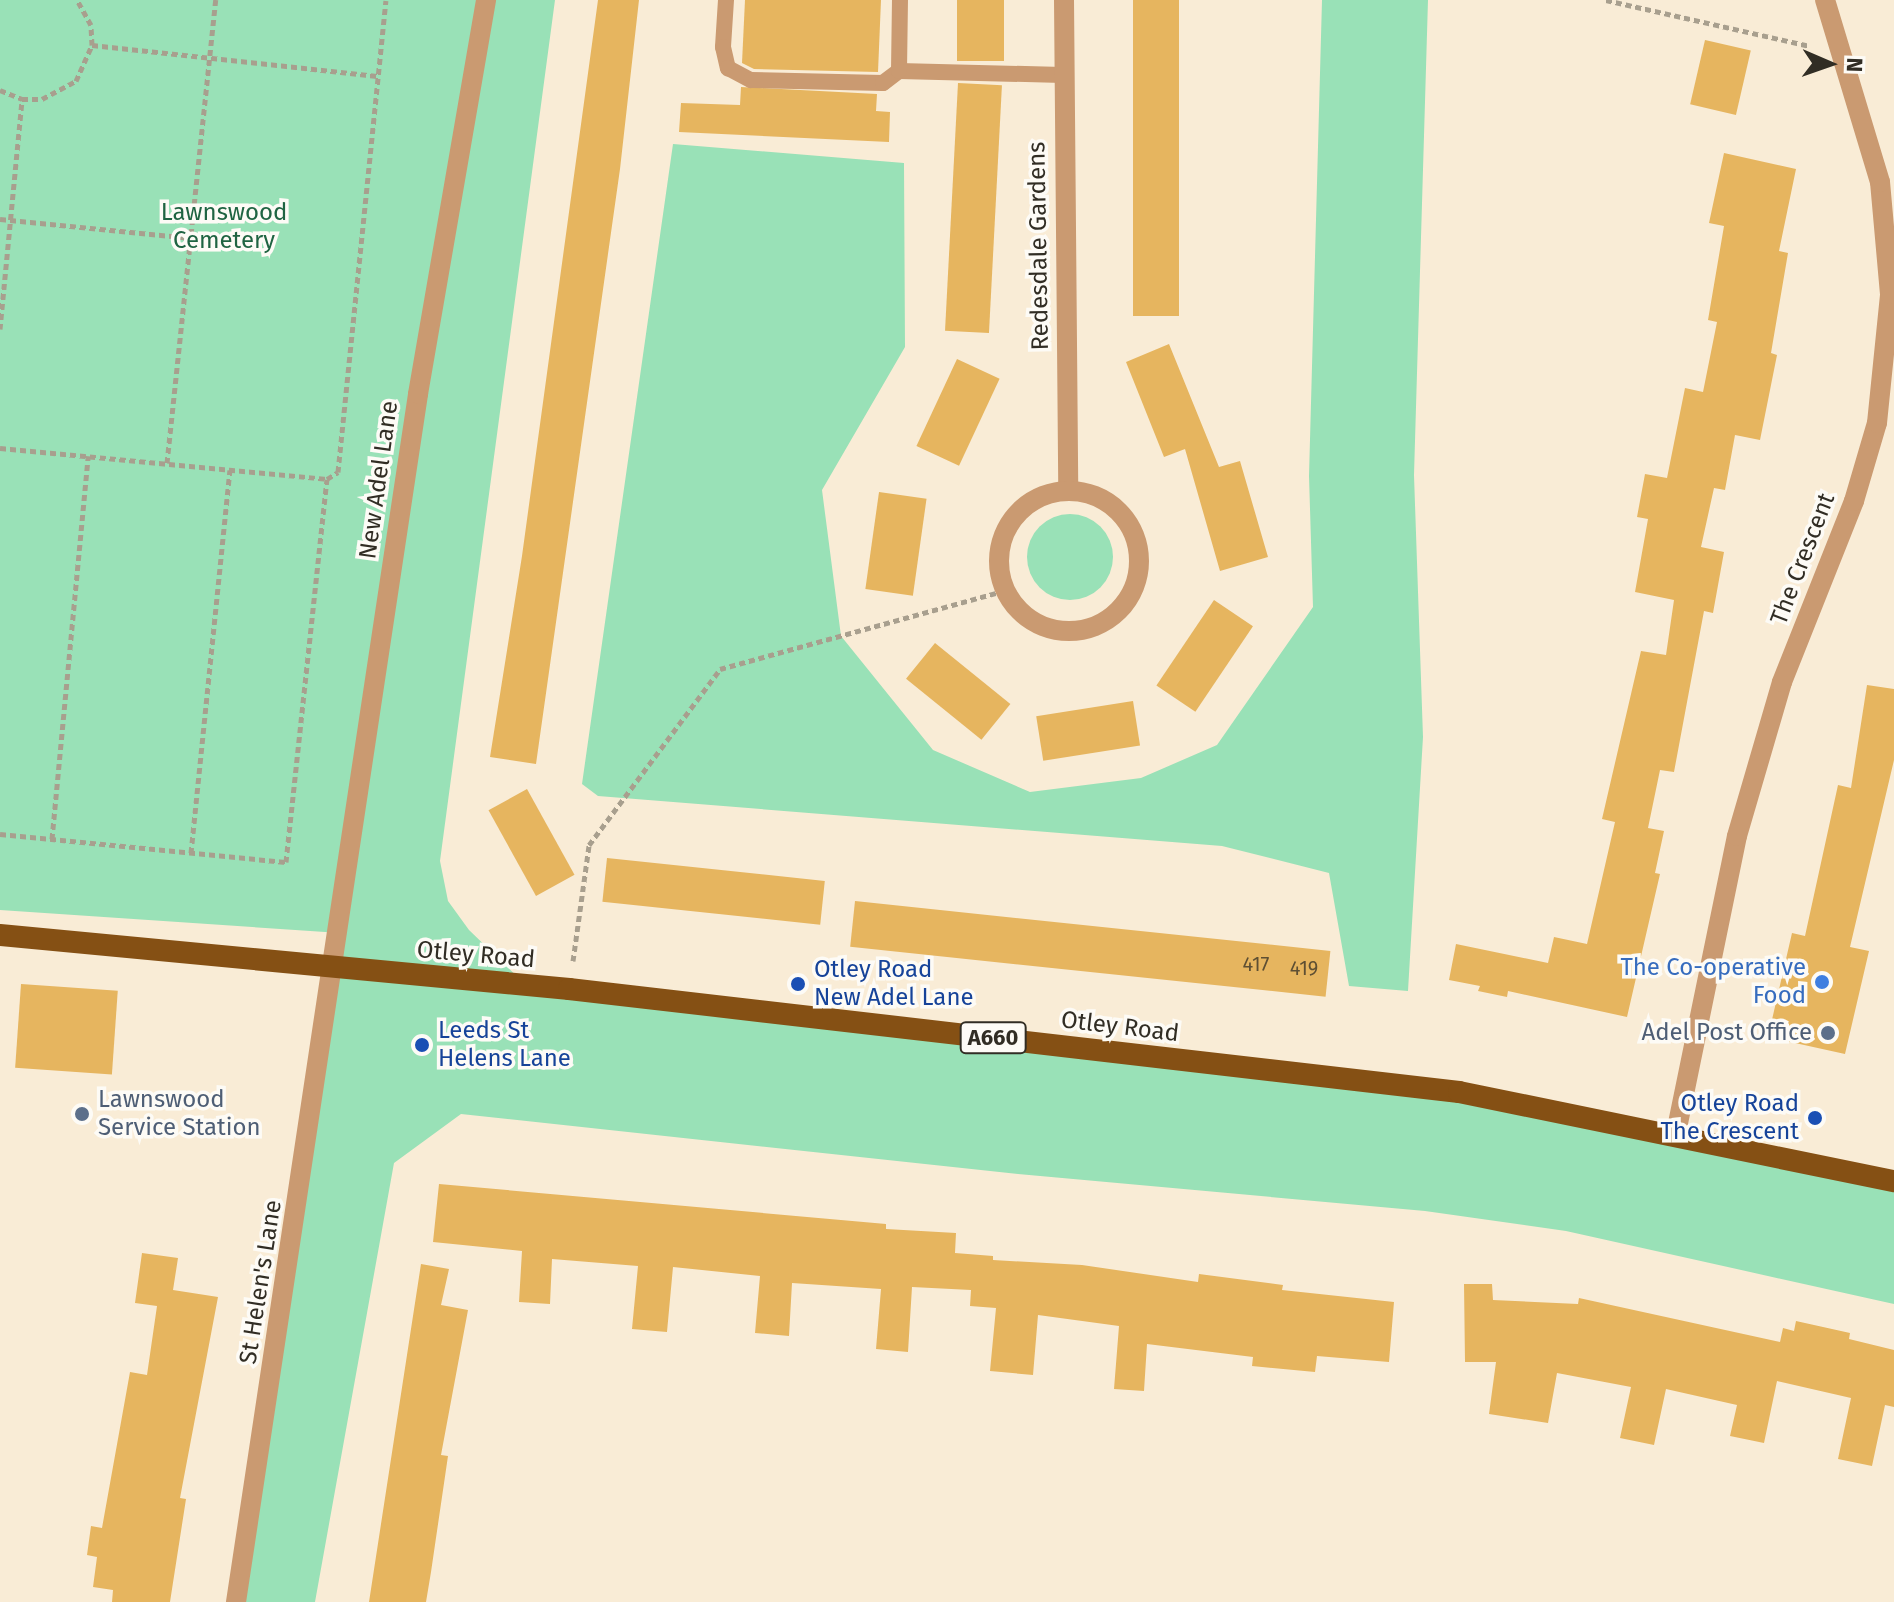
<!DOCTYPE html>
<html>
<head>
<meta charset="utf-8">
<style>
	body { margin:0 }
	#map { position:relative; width:1894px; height:1602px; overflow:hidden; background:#f9ecd6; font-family:"Fira Sans",sans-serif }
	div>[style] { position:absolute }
	.green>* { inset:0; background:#99e1b7 }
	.round { border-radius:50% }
	.building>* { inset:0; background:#e6b55f; transform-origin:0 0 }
	.path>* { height:5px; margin-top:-2.5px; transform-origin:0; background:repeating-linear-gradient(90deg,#a89f8e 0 6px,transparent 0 10px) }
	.service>* { height:16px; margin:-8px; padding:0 8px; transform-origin:8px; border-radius:8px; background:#ca9a71 }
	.minor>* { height:20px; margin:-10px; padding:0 10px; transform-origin:10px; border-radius:10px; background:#ca9a71 }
	.minor>.ring { margin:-10px; padding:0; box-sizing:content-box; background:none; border:20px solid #ca9a71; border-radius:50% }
	.trunk>* { height:22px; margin:-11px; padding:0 11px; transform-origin:11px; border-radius:11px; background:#855014 }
	.dots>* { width:22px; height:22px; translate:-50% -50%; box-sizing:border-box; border:4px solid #fdfbf6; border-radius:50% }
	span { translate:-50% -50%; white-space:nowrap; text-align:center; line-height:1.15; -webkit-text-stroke:7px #fdfbf6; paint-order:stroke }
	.number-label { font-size:20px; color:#5e4f33 }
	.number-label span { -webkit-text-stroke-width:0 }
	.shield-label span { padding:2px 6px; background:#fdfbf6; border:2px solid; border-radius:6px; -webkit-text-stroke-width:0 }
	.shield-label { font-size:22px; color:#312d24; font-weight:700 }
	.park-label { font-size:24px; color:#1f6442 }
	.street-label { font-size:24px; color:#312d24 }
	.shop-label { font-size:24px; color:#366cbe }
	.right { translate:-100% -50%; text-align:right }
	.transit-label { font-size:24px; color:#164399 }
	.left { translate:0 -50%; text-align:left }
	.service-label { font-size:24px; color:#4e5e75 }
	.north { position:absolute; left:1790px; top:24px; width:80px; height:80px; -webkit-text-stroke:6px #fdfbf6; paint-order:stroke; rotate:92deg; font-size:22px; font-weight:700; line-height:32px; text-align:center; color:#312d24 }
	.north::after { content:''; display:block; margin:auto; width:28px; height:36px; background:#312d24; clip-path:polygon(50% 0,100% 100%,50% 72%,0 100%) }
</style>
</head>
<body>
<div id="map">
	<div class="green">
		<div style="clip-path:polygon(0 0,555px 0,440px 861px,448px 901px,469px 930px,527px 986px,1459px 1092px,1894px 1181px,1894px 1304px,1566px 1231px,1425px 1211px,1018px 1174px,461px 1114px,394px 1163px,315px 1602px,236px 1602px,340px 933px,0 910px)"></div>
		<div style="clip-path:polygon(1322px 0,1428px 0,1414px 475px,1423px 737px,1408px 991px,1349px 986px,1329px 873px,1222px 846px,598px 796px,582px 784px,673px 144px,904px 163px,905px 347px,822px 490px,841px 636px,933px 750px,1030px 792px,1141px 778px,1217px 745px,1313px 607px,1309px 476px)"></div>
		<div class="round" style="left:1027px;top:514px;width:86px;height:86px"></div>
	</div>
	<div class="building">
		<div style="clip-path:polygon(598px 0,639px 0,620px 169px,536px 764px,490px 757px,522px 556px)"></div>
		<div style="clip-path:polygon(745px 0,881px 0,878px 72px,754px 69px,742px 63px)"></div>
		<div style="left:957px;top:0;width:47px;height:61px"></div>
		<div style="left:1133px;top:0;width:46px;height:316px"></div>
		<div style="left:1705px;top:40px;width:47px;height:66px;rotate:13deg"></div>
		<div style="left:958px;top:83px;width:44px;height:248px;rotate:3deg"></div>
		<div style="clip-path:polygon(741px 87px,877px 94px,876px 111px,890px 112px,889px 142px,679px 132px,681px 103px,740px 105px)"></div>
		<div style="clip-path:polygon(1724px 153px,1796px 169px,1779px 251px,1788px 253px,1771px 353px,1777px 355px,1760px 440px,1735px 435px,1725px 490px,1714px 488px,1701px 547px,1724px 552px,1713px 613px,1704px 611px,1674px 772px,1660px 770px,1648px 828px,1664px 831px,1655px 873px,1660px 874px,1627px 1017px,1508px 991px,1507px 997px,1478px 991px,1480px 986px,1449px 980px,1456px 944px,1548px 963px,1554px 937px,1587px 944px,1615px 822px,1602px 819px,1641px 651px,1666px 655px,1674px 600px,1635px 592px,1648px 519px,1637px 517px,1645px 474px,1667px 478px,1685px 388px,1703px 392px,1717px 322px,1708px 320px,1724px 226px,1709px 223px)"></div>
		<div style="clip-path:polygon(1169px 344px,1219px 467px,1240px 461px,1268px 557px,1220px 571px,1185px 449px,1164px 457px,1126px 362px)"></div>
		<div style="left:957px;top:359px;width:47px;height:96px;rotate:25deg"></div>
		<div style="left:879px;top:492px;width:48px;height:98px;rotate:8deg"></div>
		<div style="left:1214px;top:600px;width:47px;height:103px;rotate:34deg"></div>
		<div style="left:935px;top:643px;width:97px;height:46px;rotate:39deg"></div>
		<div style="clip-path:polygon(1867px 685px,1894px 689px,1894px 760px,1850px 947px,1869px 951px,1845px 1054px,1768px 1037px,1792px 933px,1805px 936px,1838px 785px,1851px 788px)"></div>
		<div style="left:1133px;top:701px;width:45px;height:98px;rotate:81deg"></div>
		<div style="left:527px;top:789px;width:98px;height:44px;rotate:61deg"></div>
		<div style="left:607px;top:858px;width:219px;height:44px;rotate:6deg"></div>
		<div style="left:855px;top:901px;width:478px;height:46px;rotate:6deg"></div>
		<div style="left:21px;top:984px;width:97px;height:84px;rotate:4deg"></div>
		<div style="clip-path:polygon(439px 1184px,886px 1224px,886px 1229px,956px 1233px,955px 1253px,993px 1256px,993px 1260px,1082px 1265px,1198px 1282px,1199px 1274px,1283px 1285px,1282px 1290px,1394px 1302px,1389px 1362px,1317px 1356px,1315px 1372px,1252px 1366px,1253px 1357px,1147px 1344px,1144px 1391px,1114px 1389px,1119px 1326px,1038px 1315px,1033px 1375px,990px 1371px,996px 1308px,970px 1306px,971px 1290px,912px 1287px,908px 1352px,876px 1349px,881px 1289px,792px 1283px,789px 1336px,755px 1333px,760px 1276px,673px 1267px,667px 1332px,632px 1329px,638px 1266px,552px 1259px,550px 1304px,519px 1302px,522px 1251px,433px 1242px)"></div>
		<div style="clip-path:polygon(142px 1253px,178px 1258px,173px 1290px,218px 1297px,180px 1498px,186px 1499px,170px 1602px,112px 1602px,113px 1590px,93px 1587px,97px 1557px,87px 1555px,91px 1526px,102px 1528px,130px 1372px,147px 1375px,157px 1306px,135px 1303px)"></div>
		<div style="clip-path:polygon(421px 1264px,449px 1269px,441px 1305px,468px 1310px,441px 1455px,448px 1456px,431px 1572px,426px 1602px,369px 1602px)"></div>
		<div style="clip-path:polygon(1464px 1284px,1492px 1284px,1493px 1300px,1578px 1304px,1579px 1298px,1780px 1342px,1783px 1328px,1794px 1331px,1796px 1321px,1850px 1333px,1849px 1339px,1894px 1350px,1894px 1407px,1885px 1405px,1872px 1466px,1838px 1459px,1851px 1398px,1777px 1381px,1764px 1443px,1730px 1436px,1737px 1405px,1666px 1389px,1654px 1445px,1620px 1438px,1631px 1387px,1557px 1373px,1548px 1423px,1489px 1414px,1496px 1362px,1465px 1362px)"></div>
	</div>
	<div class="path">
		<div style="left:1606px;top:0;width:209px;rotate:12.7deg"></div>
		<div style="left:92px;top:45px;width:289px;rotate:6.2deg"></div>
		<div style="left:0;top:90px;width:24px;rotate:22deg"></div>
		<div style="left:22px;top:99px;width:20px"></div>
		<div style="left:42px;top:99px;width:38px;rotate:-28deg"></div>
		<div style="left:76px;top:81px;width:39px;rotate:-66deg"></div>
		<div style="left:92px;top:45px;width:20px;rotate:-93deg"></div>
		<div style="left:91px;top:25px;width:29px;rotate:-119deg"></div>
		<div style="left:0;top:219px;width:192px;rotate:5.7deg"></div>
		<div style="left:0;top:329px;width:231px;rotate:-84.5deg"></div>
		<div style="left:0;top:448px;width:328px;rotate:5.4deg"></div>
		<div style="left:167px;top:463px;width:466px;rotate:-84deg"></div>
		<div style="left:0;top:834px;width:287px;rotate:5.6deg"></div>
		<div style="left:286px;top:862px;width:385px;rotate:-83.9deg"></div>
		<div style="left:327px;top:479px;width:13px;rotate:-32deg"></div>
		<div style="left:338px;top:472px;width:474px;rotate:-84.2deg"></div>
		<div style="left:52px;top:839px;width:385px;rotate:-84.6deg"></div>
		<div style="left:191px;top:853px;width:385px;rotate:-84.2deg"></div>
		<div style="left:573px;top:961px;width:117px;rotate:-82.1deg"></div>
		<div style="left:589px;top:845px;width:219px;rotate:-53.3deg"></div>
		<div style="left:720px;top:669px;width:297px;rotate:-15.4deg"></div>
	</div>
	<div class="service">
		<div style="left:726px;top:0;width:47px;rotate:93.7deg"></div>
		<div style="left:723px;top:47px;width:22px;rotate:77deg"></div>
		<div style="left:728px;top:68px;width:26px;rotate:28deg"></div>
		<div style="left:751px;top:80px;width:132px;rotate:1.3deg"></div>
		<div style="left:883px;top:83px;width:20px;rotate:-37deg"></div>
		<div style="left:899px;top:71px;width:164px;rotate:1.4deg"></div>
		<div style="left:899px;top:71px;width:71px;rotate:-89.2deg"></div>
	</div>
	<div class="minor">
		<div style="left:1064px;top:0;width:491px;rotate:89.5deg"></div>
		<div class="ring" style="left:999px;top:491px;width:120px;height:120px"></div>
		<div style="left:1676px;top:1133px;width:303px;rotate:-78.4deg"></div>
		<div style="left:1737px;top:836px;width:160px;rotate:-73.7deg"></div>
		<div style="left:1782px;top:682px;width:195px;rotate:-68.3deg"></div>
		<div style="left:1854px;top:501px;width:81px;rotate:-73.6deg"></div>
		<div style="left:1877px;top:423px;width:130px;rotate:-84.2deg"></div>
		<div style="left:1890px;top:294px;width:112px;rotate:-95.1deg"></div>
		<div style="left:1880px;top:182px;width:190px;rotate:-106.8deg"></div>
		<div style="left:236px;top:1602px;width:1222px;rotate:-81.43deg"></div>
		<div style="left:418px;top:394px;width:400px;rotate:-80.2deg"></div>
	</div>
	<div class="trunk">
		<div style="left:0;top:935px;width:572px;rotate:5.42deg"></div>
		<div style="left:569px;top:989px;width:896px;rotate:6.6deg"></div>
		<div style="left:1459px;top:1092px;width:444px;rotate:11.6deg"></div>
	</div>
	<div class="dots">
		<div style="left:1822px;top:982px;background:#3f7fe0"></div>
		<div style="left:798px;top:984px;background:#1a4fb4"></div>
		<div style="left:1828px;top:1033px;background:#5c6f8a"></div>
		<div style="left:422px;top:1045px;background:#1a4fb4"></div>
		<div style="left:82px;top:1114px;background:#5c6f8a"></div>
		<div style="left:1815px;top:1118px;background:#1a4fb4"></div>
	</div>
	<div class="number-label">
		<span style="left:1256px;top:964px">417</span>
		<span style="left:1304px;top:968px">419</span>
	</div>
	<div class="shield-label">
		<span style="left:993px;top:1038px">A660</span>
	</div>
	<div class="park-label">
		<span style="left:224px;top:227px">Lawnswood<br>Cemetery</span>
	</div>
	<div class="street-label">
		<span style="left:1039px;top:246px;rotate:-91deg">Redesdale Gardens</span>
		<span style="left:379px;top:480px;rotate:-82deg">New Adel Lane</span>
		<span style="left:1803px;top:559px;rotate:-69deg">The Crescent</span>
		<span style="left:476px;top:955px;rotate:5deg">Otley Road</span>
		<span style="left:1120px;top:1027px;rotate:7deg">Otley Road</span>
		<span style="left:261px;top:1282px;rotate:-81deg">St Helen's Lane</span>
	</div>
	<div class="shop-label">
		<span class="right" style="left:1806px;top:982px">The Co-operative<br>Food</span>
	</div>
	<div class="transit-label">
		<span class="left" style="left:814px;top:984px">Otley Road<br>New Adel Lane</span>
		<span class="left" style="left:438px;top:1045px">Leeds St<br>Helens Lane</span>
		<span class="right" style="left:1799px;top:1118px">Otley Road<br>The Crescent</span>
	</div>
	<div class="service-label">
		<span class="right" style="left:1812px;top:1033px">Adel Post Office</span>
		<span class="left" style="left:98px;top:1114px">Lawnswood<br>Service Station</span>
	</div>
	<div class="north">N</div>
</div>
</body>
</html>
